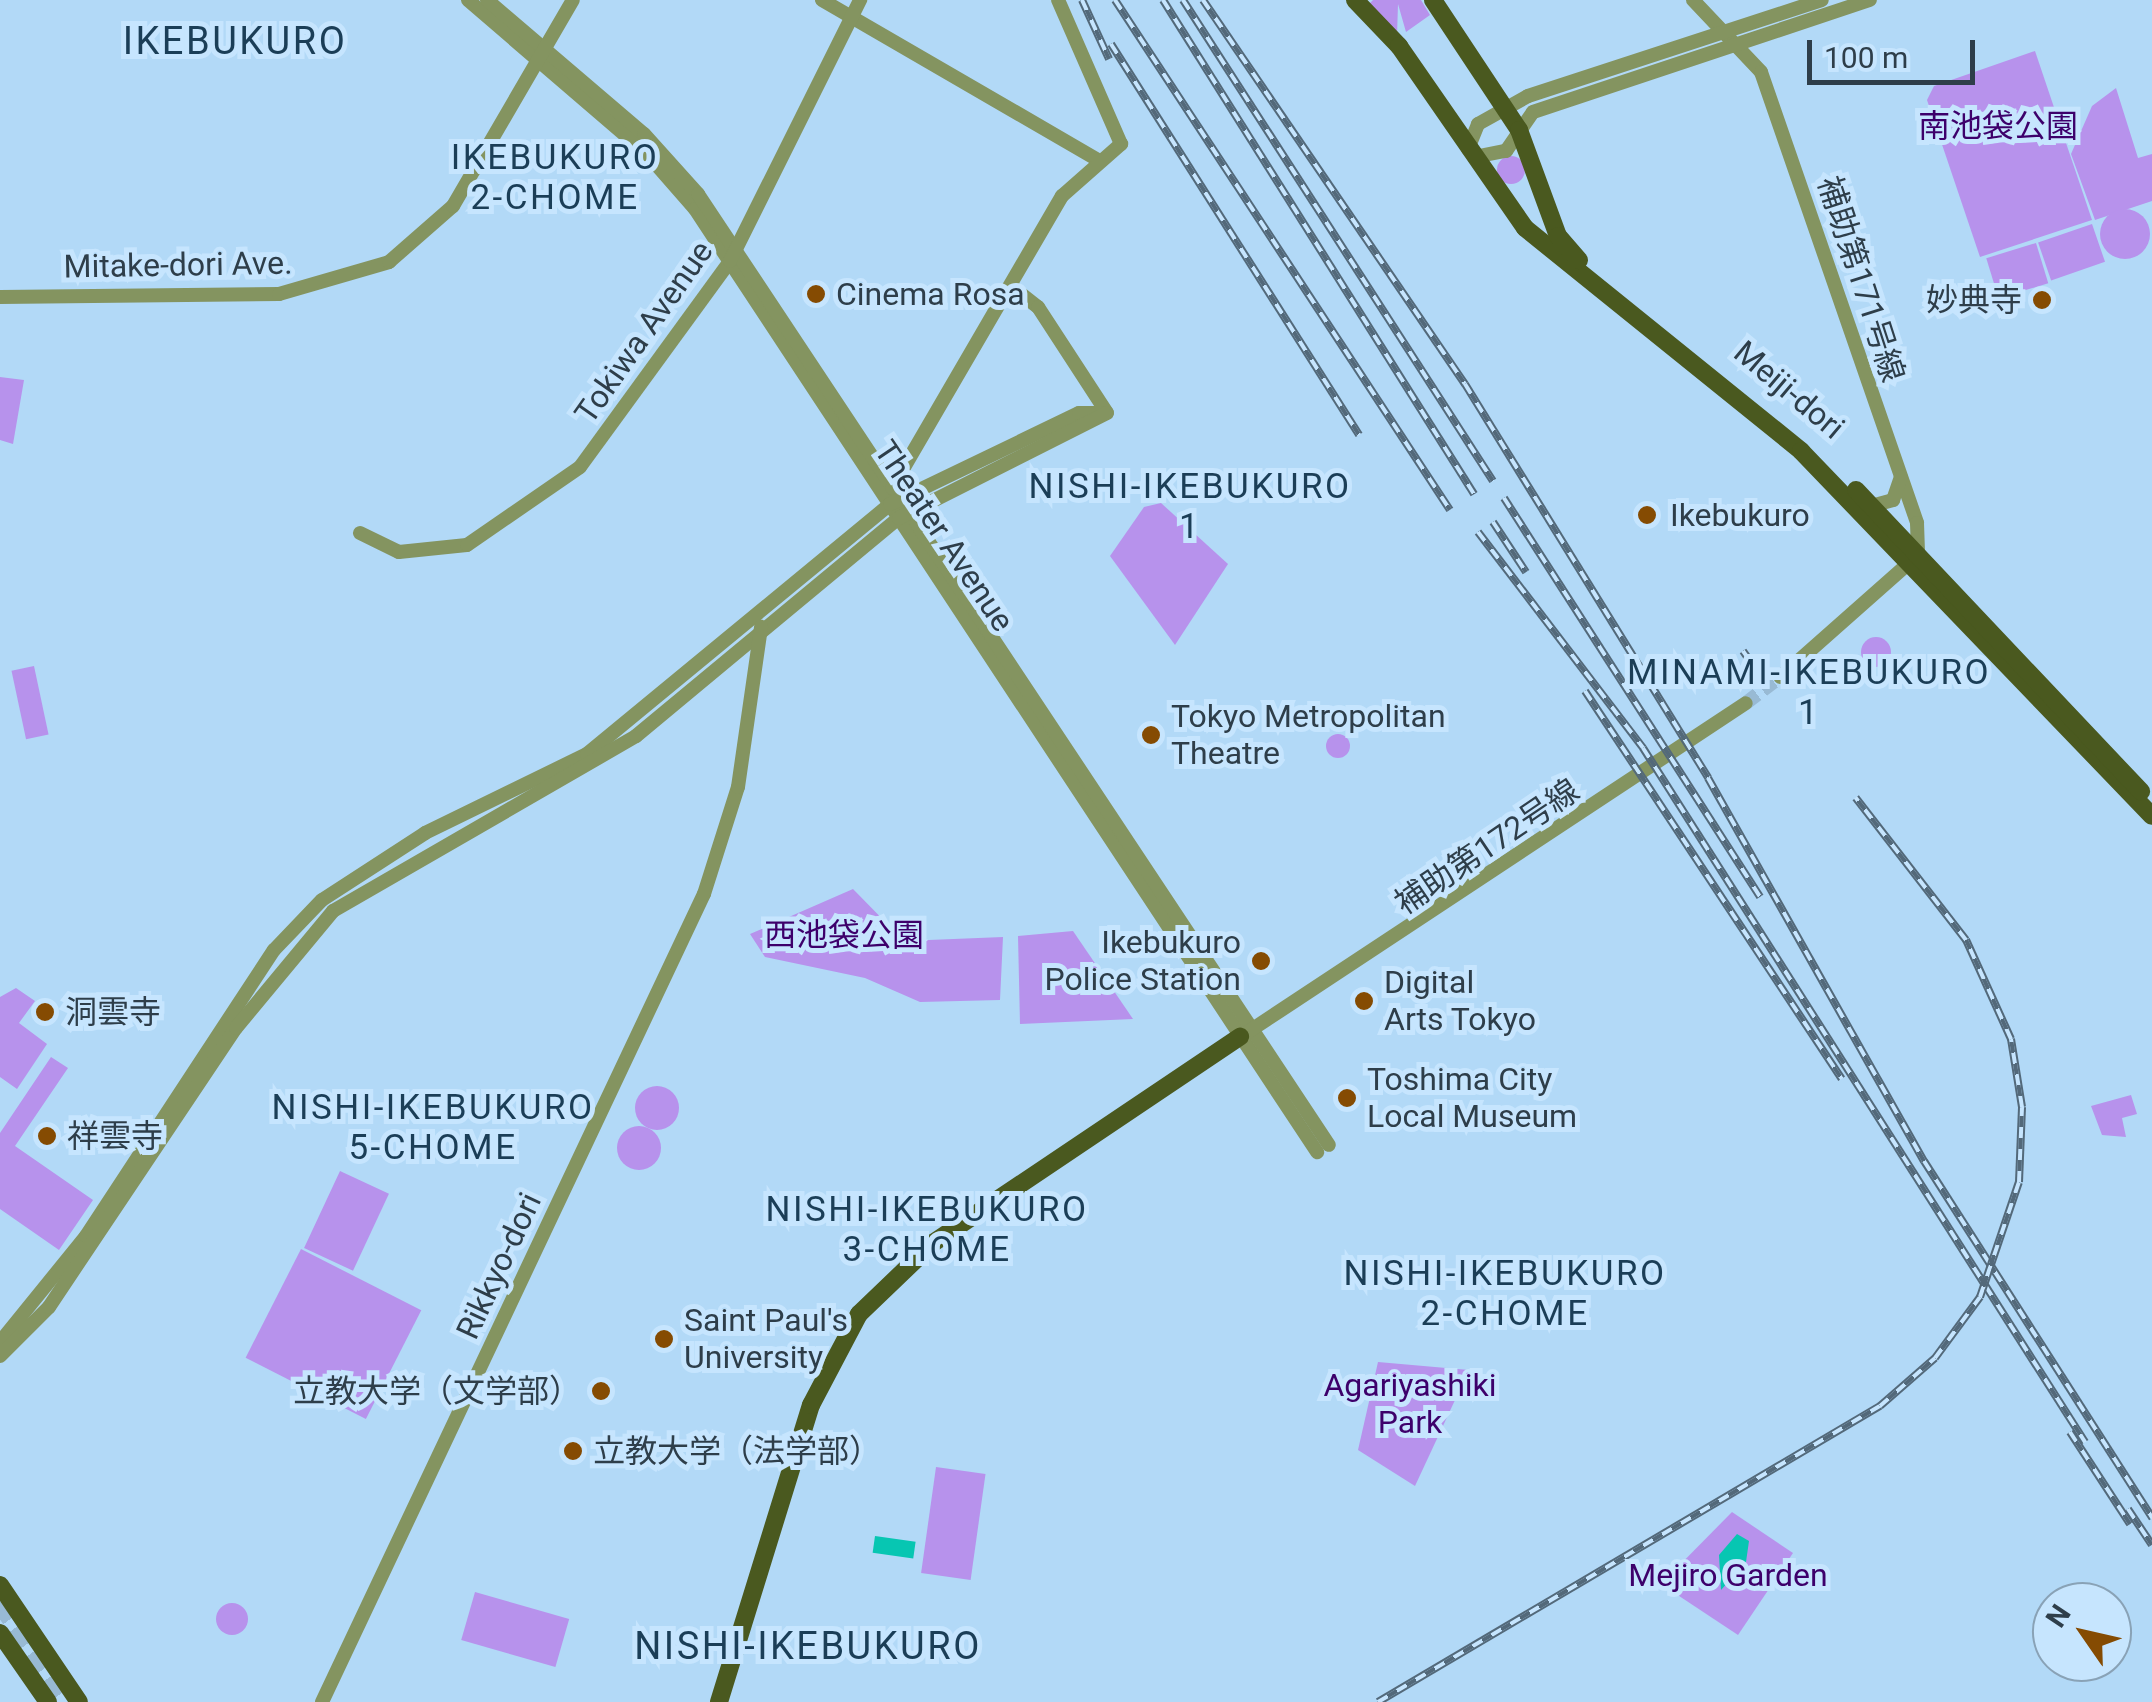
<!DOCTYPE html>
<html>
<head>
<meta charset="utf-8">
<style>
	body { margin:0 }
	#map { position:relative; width:2152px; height:1702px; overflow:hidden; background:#b2d9f7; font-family:Roboto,"Noto Sans JP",sans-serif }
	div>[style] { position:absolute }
	.green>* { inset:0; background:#b792ec; transform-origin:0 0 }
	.round { border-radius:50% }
	.water>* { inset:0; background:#07c6b2; transform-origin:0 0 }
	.minor-tunnel>* { height:14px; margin-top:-7px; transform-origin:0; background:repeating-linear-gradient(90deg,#98bad4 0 14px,transparent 0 21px) }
	.highway-tunnel>* { height:20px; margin-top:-10px; transform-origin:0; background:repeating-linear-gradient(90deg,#98bad4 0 20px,transparent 0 30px) }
	.minor>* { height:14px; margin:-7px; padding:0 7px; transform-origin:7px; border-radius:7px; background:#849460 }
	.major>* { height:18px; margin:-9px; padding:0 9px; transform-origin:9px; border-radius:9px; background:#4a591f }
	.rail>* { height:8px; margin-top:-4px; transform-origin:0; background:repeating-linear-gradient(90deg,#c6e5fe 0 11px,#53697a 0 22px); box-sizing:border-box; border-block:2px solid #53697a }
	.dots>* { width:28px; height:28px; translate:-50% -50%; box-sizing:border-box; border:5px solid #c6e5fe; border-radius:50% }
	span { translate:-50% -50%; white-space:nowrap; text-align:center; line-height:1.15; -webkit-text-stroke:10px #c6e5fe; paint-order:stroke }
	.park-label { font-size:32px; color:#3d006b }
	.street-label { font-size:32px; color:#2e3e4a }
	.poi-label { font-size:32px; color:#2e3e4a }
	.left { translate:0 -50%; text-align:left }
	.right { translate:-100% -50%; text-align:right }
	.neighbourhood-label { font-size:35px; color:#1b3e57; letter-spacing:2.5px }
	.quarter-label { font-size:38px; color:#1b3e57; letter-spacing:2.5px }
	.north { position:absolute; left:2032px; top:1582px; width:100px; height:100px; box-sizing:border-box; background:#c6e5fe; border:2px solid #89a2b6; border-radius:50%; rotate:304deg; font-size:28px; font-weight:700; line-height:40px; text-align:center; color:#2e3e4a }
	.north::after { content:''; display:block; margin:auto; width:35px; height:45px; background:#854b02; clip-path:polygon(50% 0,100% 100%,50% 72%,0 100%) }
	.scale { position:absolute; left:1807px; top:40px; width:168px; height:45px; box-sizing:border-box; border:5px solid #2e3e4a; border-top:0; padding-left:12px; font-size:30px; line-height:35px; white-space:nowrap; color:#2e3e4a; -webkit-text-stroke:8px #c6e5fe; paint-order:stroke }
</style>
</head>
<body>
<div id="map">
	<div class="green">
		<div style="clip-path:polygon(1373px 0,1421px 0,1430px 15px,1406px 32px,1398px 4px,1397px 36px,1368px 5px)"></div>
		<div style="clip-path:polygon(2035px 51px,2092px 220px,1980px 257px,1927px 100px,1934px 86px)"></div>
		<div style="clip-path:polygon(2116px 88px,2138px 158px,2152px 154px,2152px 201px,2095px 220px,2071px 154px,2092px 106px)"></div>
		<div class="round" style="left:1497px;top:156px;width:28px;height:28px"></div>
		<div class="round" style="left:2100px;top:209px;width:50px;height:50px"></div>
		<div style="left:2092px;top:224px;width:40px;height:57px;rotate:71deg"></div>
		<div style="left:2036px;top:243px;width:42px;height:52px;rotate:73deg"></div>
		<div style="clip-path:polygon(0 377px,24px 380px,13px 444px,0 440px)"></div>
		<div style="clip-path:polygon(1161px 503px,1228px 564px,1175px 645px,1110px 556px,1144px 507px)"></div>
		<div class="round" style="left:1861px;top:637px;width:30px;height:30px"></div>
		<div style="left:34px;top:666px;width:70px;height:23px;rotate:78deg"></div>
		<div class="round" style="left:1326px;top:734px;width:24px;height:24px"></div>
		<div style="clip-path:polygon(853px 889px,904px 941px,1003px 937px,1000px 1000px,920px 1002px,865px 978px,765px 957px,750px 934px)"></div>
		<div style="clip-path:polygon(1073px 931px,1133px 1019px,1020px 1024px,1018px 936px)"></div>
		<div style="clip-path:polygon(16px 988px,35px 1001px,19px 1023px,47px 1044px,17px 1089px,0 1077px,0 997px)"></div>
		<div style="clip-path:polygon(51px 1057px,68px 1068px,15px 1146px,93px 1200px,59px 1250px,0 1209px,0 1133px)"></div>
		<div class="round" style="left:635px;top:1086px;width:44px;height:44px"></div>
		<div style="clip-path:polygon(2131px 1095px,2137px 1114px,2122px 1118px,2126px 1137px,2102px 1135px,2091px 1106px)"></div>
		<div class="round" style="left:617px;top:1126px;width:44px;height:44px"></div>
		<div style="left:340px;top:1171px;width:54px;height:85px;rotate:25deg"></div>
		<div style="left:301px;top:1249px;width:135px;height:122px;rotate:27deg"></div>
		<div style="clip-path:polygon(1378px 1362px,1469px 1370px,1415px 1486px,1358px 1450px)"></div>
		<div style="left:936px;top:1467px;width:50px;height:107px;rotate:8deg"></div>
		<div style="clip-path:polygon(1732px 1512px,1793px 1553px,1738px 1635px,1661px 1584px)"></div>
		<div style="left:475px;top:1592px;width:98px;height:50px;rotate:16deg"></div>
		<div class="round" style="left:216px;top:1603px;width:32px;height:32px"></div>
		<div style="clip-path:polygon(2052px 1630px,2052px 1662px,2074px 1662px,2066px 1677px,2035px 1649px)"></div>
	</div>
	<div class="water">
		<div style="clip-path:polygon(1737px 1534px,1749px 1541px,1746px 1562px,1721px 1590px,1719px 1555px)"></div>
		<div style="left:875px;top:1536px;width:41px;height:17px;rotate:8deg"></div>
	</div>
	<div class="minor-tunnel">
		<div style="left:1746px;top:703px;width:43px;rotate:-37.4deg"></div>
	</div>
	<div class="highway-tunnel">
		<div style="left:0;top:1602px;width:118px;rotate:55.4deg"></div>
	</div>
	<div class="minor">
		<div style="left:468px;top:0;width:235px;rotate:40.7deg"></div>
		<div style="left:646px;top:153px;width:74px;rotate:48.8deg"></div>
		<div style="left:695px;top:209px;width:1130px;rotate:56.59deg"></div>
		<div style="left:487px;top:0;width:206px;rotate:40.5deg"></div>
		<div style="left:644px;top:134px;width:81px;rotate:48deg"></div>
		<div style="left:698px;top:194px;width:1141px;rotate:56.44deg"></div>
		<div style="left:822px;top:0;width:317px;rotate:30.1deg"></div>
		<div style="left:1693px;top:0;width:99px;rotate:46.6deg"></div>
		<div style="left:1761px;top:72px;width:477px;rotate:70.9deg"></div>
		<div style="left:1917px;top:523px;width:32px;rotate:88deg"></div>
		<div style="left:1918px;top:555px;width:184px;rotate:138.5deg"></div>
		<div style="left:1468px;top:149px;width:27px;rotate:-68deg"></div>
		<div style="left:1478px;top:124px;width:57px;rotate:-29.2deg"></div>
		<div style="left:1528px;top:96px;width:309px;rotate:-18.1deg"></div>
		<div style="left:1474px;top:157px;width:33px;rotate:-11deg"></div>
		<div style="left:1506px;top:151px;width:47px;rotate:-55.3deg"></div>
		<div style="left:1533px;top:112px;width:355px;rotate:-18.4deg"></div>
		<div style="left:1011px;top:286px;width:34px;rotate:38deg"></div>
		<div style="left:1038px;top:307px;width:126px;rotate:56.9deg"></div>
		<div style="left:0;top:297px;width:279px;rotate:-0.6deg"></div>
		<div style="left:279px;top:294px;width:115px;rotate:-16.2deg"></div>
		<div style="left:389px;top:262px;width:85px;rotate:-41.2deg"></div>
		<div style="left:453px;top:206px;width:238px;rotate:-59.8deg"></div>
		<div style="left:892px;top:488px;width:338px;rotate:-59.8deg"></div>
		<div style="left:1062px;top:196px;width:79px;rotate:-41.4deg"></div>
		<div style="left:1121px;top:144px;width:157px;rotate:-113.6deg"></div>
		<div style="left:1871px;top:506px;width:23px;rotate:-15deg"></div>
		<div style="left:1893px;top:500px;width:24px;rotate:-71deg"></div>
		<div style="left:360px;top:533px;width:43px;rotate:26deg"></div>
		<div style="left:399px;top:552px;width:68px;rotate:-5.9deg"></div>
		<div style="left:467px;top:545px;width:137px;rotate:-34.6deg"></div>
		<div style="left:580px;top:467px;width:255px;rotate:-53.9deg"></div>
		<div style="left:730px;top:261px;width:292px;rotate:-63.5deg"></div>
		<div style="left:1245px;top:1034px;width:600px;rotate:-33.45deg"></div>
		<div style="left:0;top:1342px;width:136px;rotate:-50.9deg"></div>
		<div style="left:86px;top:1236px;width:342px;rotate:-56.7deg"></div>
		<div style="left:274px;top:950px;width:69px;rotate:-46.2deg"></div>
		<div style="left:322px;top:900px;width:123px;rotate:-33deg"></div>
		<div style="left:425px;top:833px;width:180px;rotate:-26deg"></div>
		<div style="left:587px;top:754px;width:393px;rotate:-39.5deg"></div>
		<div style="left:890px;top:504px;width:210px;rotate:-25.7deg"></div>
		<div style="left:1079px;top:413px;width:22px"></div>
		<div style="left:0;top:1356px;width:69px;rotate:-45deg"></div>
		<div style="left:49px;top:1307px;width:336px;rotate:-56.2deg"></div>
		<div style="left:236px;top:1028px;width:152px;rotate:-50.3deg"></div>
		<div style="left:333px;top:911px;width:350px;rotate:-30deg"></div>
		<div style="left:636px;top:736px;width:342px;rotate:-39.7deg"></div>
		<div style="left:899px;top:518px;width:233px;rotate:-26.8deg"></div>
		<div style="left:322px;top:1702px;width:894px;rotate:-64.7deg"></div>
		<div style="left:704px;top:894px;width:112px;rotate:-72.4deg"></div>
		<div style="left:738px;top:787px;width:162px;rotate:-81.8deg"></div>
	</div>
	<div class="major">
		<div style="left:1355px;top:0;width:64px;rotate:46.3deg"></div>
		<div style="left:1399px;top:46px;width:221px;rotate:55.3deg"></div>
		<div style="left:1525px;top:228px;width:355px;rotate:38.9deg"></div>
		<div style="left:1801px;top:451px;width:506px;rotate:46.12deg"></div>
		<div style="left:1433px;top:0;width:156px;rotate:56.5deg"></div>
		<div style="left:1519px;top:130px;width:113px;rotate:69.8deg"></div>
		<div style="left:1558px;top:236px;width:32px;rotate:49deg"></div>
		<div style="left:1856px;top:490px;width:415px;rotate:46.6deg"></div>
		<div style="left:0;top:1585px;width:141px;rotate:56deg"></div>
		<div style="left:0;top:1633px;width:84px;rotate:55.2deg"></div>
		<div style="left:719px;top:1702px;width:311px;rotate:-72.8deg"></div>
		<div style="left:811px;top:1405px;width:103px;rotate:-62.2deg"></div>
		<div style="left:859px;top:1314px;width:103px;rotate:-43.8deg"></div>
		<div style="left:933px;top:1243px;width:370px;rotate:-33.9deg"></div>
	</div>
	<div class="rail">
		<div style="left:1082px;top:0;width:65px;rotate:65.4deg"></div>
		<div style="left:1115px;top:0;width:610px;rotate:56.7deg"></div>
		<div style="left:1163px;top:0;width:584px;rotate:57.81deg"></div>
		<div style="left:1183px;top:0;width:572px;rotate:57.2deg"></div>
		<div style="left:1203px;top:0;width:465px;rotate:55.7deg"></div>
		<div style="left:1465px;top:384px;width:463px;rotate:58.3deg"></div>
		<div style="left:1708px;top:778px;width:440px;rotate:60.6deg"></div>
		<div style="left:1924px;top:1161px;width:424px;rotate:57.4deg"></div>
		<div style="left:1111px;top:44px;width:463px;rotate:57.6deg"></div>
		<div style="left:1504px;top:498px;width:474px;rotate:57.3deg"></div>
		<div style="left:1493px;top:522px;width:60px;rotate:56.6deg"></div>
		<div style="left:1478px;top:532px;width:272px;rotate:52.6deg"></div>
		<div style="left:1643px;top:748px;width:823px;rotate:57.51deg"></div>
		<div style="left:1743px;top:651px;width:24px;rotate:55deg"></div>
		<div style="left:1729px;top:660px;width:26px;rotate:50deg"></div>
		<div style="left:1585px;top:691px;width:465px;rotate:56.5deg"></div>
		<div style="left:2070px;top:1432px;width:110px;rotate:56.9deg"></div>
		<div style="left:2128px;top:1509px;width:43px;rotate:56.3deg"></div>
		<div style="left:1378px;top:1702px;width:583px;rotate:-30.53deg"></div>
		<div style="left:1880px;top:1406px;width:73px;rotate:-41.1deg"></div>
		<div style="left:1935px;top:1358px;width:76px;rotate:-53.6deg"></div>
		<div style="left:1980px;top:1297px;width:121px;rotate:-71.3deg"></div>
		<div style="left:2019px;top:1182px;width:75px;rotate:-87.7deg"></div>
		<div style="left:2022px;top:1107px;width:69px;rotate:-99.2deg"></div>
		<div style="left:2011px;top:1039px;width:109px;rotate:-114.4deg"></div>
		<div style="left:1966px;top:940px;width:180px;rotate:-127.8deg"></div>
	</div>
	<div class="dots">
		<div style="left:816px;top:294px;background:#854b02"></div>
		<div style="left:2042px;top:300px;background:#854b02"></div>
		<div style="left:1647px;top:515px;background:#854b02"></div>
		<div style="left:1151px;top:735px;background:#854b02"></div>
		<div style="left:1261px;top:961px;background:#854b02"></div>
		<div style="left:1364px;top:1001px;background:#854b02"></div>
		<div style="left:45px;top:1012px;background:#854b02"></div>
		<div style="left:1347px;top:1098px;background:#854b02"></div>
		<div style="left:47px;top:1136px;background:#854b02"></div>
		<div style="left:664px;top:1339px;background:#854b02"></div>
		<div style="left:601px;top:1391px;background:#854b02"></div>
		<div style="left:573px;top:1451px;background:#854b02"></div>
	</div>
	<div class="park-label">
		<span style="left:1998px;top:126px">南池袋公園</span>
		<span style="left:844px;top:935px">西池袋公園</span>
		<span style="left:1410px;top:1404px">Agariyashiki<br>Park</span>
		<span style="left:1728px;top:1575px">Mejiro Garden</span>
	</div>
	<div class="street-label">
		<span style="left:178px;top:265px;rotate:-1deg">Mitake-dori Ave.</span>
		<span style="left:1861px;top:279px;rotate:72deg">補助第171号線</span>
		<span style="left:644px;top:332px;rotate:-55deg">Tokiwa Avenue</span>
		<span style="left:1789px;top:390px;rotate:40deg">Meiji-dori</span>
		<span style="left:944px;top:536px;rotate:56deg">Theater Avenue</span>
		<span style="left:1487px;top:847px;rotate:-34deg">補助第172号線</span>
		<span style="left:499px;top:1266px;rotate:-65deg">Rikkyo-dori</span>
	</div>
	<div class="poi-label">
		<span class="left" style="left:836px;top:294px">Cinema Rosa</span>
		<span class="right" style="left:2022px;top:300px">妙典寺</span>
		<span class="left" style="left:1670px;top:515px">Ikebukuro</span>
		<span class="left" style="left:1171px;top:735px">Tokyo Metropolitan<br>Theatre</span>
		<span class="right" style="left:1241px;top:961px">Ikebukuro<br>Police Station</span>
		<span class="left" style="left:1384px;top:1001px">Digital<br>Arts Tokyo</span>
		<span class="left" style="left:65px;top:1012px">洞雲寺</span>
		<span class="left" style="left:1367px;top:1098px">Toshima City<br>Local Museum</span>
		<span class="left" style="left:67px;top:1136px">祥雲寺</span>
		<span class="left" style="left:684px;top:1339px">Saint Paul's<br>University</span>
		<span class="right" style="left:581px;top:1391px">立教大学（文学部）</span>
		<span class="left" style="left:593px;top:1451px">立教大学（法学部）</span>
	</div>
	<div class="neighbourhood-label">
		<span style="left:555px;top:178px">IKEBUKURO<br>2-CHOME</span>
		<span style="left:1190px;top:507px">NISHI-IKEBUKURO<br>1</span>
		<span style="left:1809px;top:693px">MINAMI-IKEBUKURO<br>1</span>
		<span style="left:433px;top:1128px">NISHI-IKEBUKURO<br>5-CHOME</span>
		<span style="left:927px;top:1230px">NISHI-IKEBUKURO<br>3-CHOME</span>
		<span style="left:1505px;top:1294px">NISHI-IKEBUKURO<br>2-CHOME</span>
	</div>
	<div class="quarter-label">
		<span style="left:235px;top:42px">IKEBUKURO</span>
		<span style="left:808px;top:1647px">NISHI-IKEBUKURO</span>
	</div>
	<div class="north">N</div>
	<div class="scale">100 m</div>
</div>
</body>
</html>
